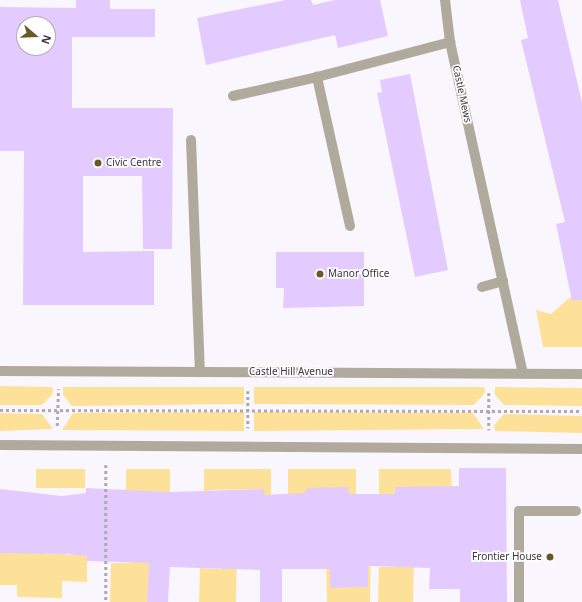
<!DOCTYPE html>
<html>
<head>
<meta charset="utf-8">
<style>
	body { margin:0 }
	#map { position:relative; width:582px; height:602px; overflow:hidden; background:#faf6fd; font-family:"Noto Sans",sans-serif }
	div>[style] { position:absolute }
	.green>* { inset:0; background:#fee198; transform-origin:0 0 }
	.building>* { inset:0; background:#e4cbff }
	.path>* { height:2.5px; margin-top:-1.25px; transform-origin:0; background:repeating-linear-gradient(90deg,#ada8b1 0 3px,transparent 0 6px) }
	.service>* { height:10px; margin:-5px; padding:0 5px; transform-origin:5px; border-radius:5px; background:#b0aa9c }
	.minor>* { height:10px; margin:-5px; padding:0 5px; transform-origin:5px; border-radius:5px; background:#b0aa9c }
	.tertiary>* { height:10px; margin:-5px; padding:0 5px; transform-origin:5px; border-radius:5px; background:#b0aa9c }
	.dots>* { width:11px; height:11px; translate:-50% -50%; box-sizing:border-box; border:2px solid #fff; border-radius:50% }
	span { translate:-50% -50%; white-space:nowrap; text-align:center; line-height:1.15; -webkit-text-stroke:3.5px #fff; paint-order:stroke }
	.street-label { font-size:10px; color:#3a3340 }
	.poi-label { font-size:10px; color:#3a3340 }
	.left { translate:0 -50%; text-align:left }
	.right { translate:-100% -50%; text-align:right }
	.north { position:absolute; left:16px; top:16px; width:40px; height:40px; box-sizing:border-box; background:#fff; border:1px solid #b0adb3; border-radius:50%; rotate:109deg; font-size:11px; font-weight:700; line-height:16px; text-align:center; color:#3a3340 }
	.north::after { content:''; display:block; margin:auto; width:14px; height:18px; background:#6a5826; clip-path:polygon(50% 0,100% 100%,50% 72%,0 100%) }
</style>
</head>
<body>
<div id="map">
	<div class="green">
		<div style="clip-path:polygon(582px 287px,582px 347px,543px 347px,536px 310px,551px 314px)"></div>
		<div style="clip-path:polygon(0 386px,52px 387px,53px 389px,52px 395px,42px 405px,0 405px)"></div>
		<div style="clip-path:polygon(63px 387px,244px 387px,244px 404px,72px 406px,63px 395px)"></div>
		<div style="clip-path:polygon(254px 387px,484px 387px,485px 389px,484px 394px,474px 405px,254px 404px)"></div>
		<div style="clip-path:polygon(495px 387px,582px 388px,582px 406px,504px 405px,495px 395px)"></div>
		<div style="clip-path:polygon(244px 412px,244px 431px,62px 430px,73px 413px)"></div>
		<div style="clip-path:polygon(254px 412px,473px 413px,484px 429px,254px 431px)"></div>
		<div style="clip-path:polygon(0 413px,42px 414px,53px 429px,0 431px)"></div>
		<div style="clip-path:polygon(504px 414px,582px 416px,582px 433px,495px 431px,494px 425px)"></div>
		<div style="left:36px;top:469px;width:49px;height:19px"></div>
		<div style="clip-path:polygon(126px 469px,170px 469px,170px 495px,154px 491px,149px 495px,126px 495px)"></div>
		<div style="clip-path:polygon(204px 469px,271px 469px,271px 495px,264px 495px,263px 489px,210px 490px,209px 495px,204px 495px)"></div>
		<div style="left:288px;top:469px;width:68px;height:26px"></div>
		<div style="clip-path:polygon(379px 469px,451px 469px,452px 494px,396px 487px,394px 494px,379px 494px)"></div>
		<div style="clip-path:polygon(371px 543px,370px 602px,327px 602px,326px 556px)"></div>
		<div style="clip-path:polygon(0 548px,41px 548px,45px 554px,57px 554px,62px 549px,66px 555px,77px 555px,83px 549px,87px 549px,87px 582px,62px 581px,62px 598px,17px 597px,17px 585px,0 585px)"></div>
		<div style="clip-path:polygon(129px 550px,153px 553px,147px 602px,110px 602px,111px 563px,129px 563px)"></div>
		<div style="clip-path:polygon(237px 550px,236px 602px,199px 602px,200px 568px,222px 569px,223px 556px)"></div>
		<div style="clip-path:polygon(414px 556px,413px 602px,378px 602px,379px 567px,402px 567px)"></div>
	</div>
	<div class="building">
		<div style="clip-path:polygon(evenodd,76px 0,110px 0,110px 9px,155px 9px,155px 37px,72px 37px,72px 108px,173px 108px,172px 249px,143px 249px,142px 176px,83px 176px,83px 252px,154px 251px,154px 305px,23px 305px,24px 151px,0 151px,0 7px,76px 8px,76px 0,24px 24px,48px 24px,48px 48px,24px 48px,24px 24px)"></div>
		<div style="clip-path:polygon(286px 0,311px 0,313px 5px,335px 0,380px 0,388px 36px,338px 48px,335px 35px,206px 65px,197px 18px)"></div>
		<div style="clip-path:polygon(520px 0,558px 0,582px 102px,582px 300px,572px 301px,556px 224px,565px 222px,521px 40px,528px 38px)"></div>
		<div style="clip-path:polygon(410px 74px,448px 270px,415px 277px,377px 93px,382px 92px,380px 80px)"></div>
		<div style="clip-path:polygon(276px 252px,364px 252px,364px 306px,283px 308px,284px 288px,276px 288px)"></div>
		<div style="clip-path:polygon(459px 468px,506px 468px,507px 602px,460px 602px,460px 589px,429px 589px,430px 568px,368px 566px,368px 587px,330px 588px,330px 569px,282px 569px,282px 602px,260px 602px,260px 570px,170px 567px,168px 602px,147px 602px,149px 563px,87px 561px,87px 556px,66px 554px,0 553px,0 489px,62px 496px,86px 493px,86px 488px,170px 492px,264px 489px,264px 495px,304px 493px,308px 488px,347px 487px,350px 494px,394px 494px,396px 487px,459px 486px)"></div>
	</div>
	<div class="path">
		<div style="left:248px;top:391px;width:37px;rotate:90deg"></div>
		<div style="left:489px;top:393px;width:37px;rotate:90deg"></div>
		<div style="left:0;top:410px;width:582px;rotate:0.1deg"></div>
		<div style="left:57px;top:426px;width:37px;rotate:-88deg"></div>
		<div style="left:106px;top:465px;width:137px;rotate:90deg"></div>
	</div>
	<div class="service">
		<div style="left:191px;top:140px;width:232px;rotate:87.8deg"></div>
		<div style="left:519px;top:602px;width:91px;rotate:-90deg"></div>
		<div style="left:519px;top:511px;width:57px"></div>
	</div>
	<div class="minor">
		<div style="left:445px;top:0;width:42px;rotate:83.2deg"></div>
		<div style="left:450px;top:42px;width:339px;rotate:77.6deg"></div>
		<div style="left:233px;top:96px;width:86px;rotate:-12.7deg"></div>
		<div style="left:350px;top:226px;width:153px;rotate:-102.5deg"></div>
		<div style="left:317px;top:77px;width:138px;rotate:-14.7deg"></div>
		<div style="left:482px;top:287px;width:22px;rotate:-16deg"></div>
	</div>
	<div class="tertiary">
		<div style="left:0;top:371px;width:582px;rotate:0.3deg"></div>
		<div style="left:0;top:445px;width:582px;rotate:0.39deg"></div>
	</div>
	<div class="dots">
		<div style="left:98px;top:163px;background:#6a5826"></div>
		<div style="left:320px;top:274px;background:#6a5826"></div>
		<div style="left:550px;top:557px;background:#6a5826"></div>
	</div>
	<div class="street-label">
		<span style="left:462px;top:94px;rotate:78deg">Castle Mews</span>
		<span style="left:291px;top:372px">Castle Hill Avenue</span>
	</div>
	<div class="poi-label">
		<span class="left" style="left:106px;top:163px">Civic Centre</span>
		<span class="left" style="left:328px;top:274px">Manor Office</span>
		<span class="right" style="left:542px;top:557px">Frontier House</span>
	</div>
	<div class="north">N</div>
</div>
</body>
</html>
